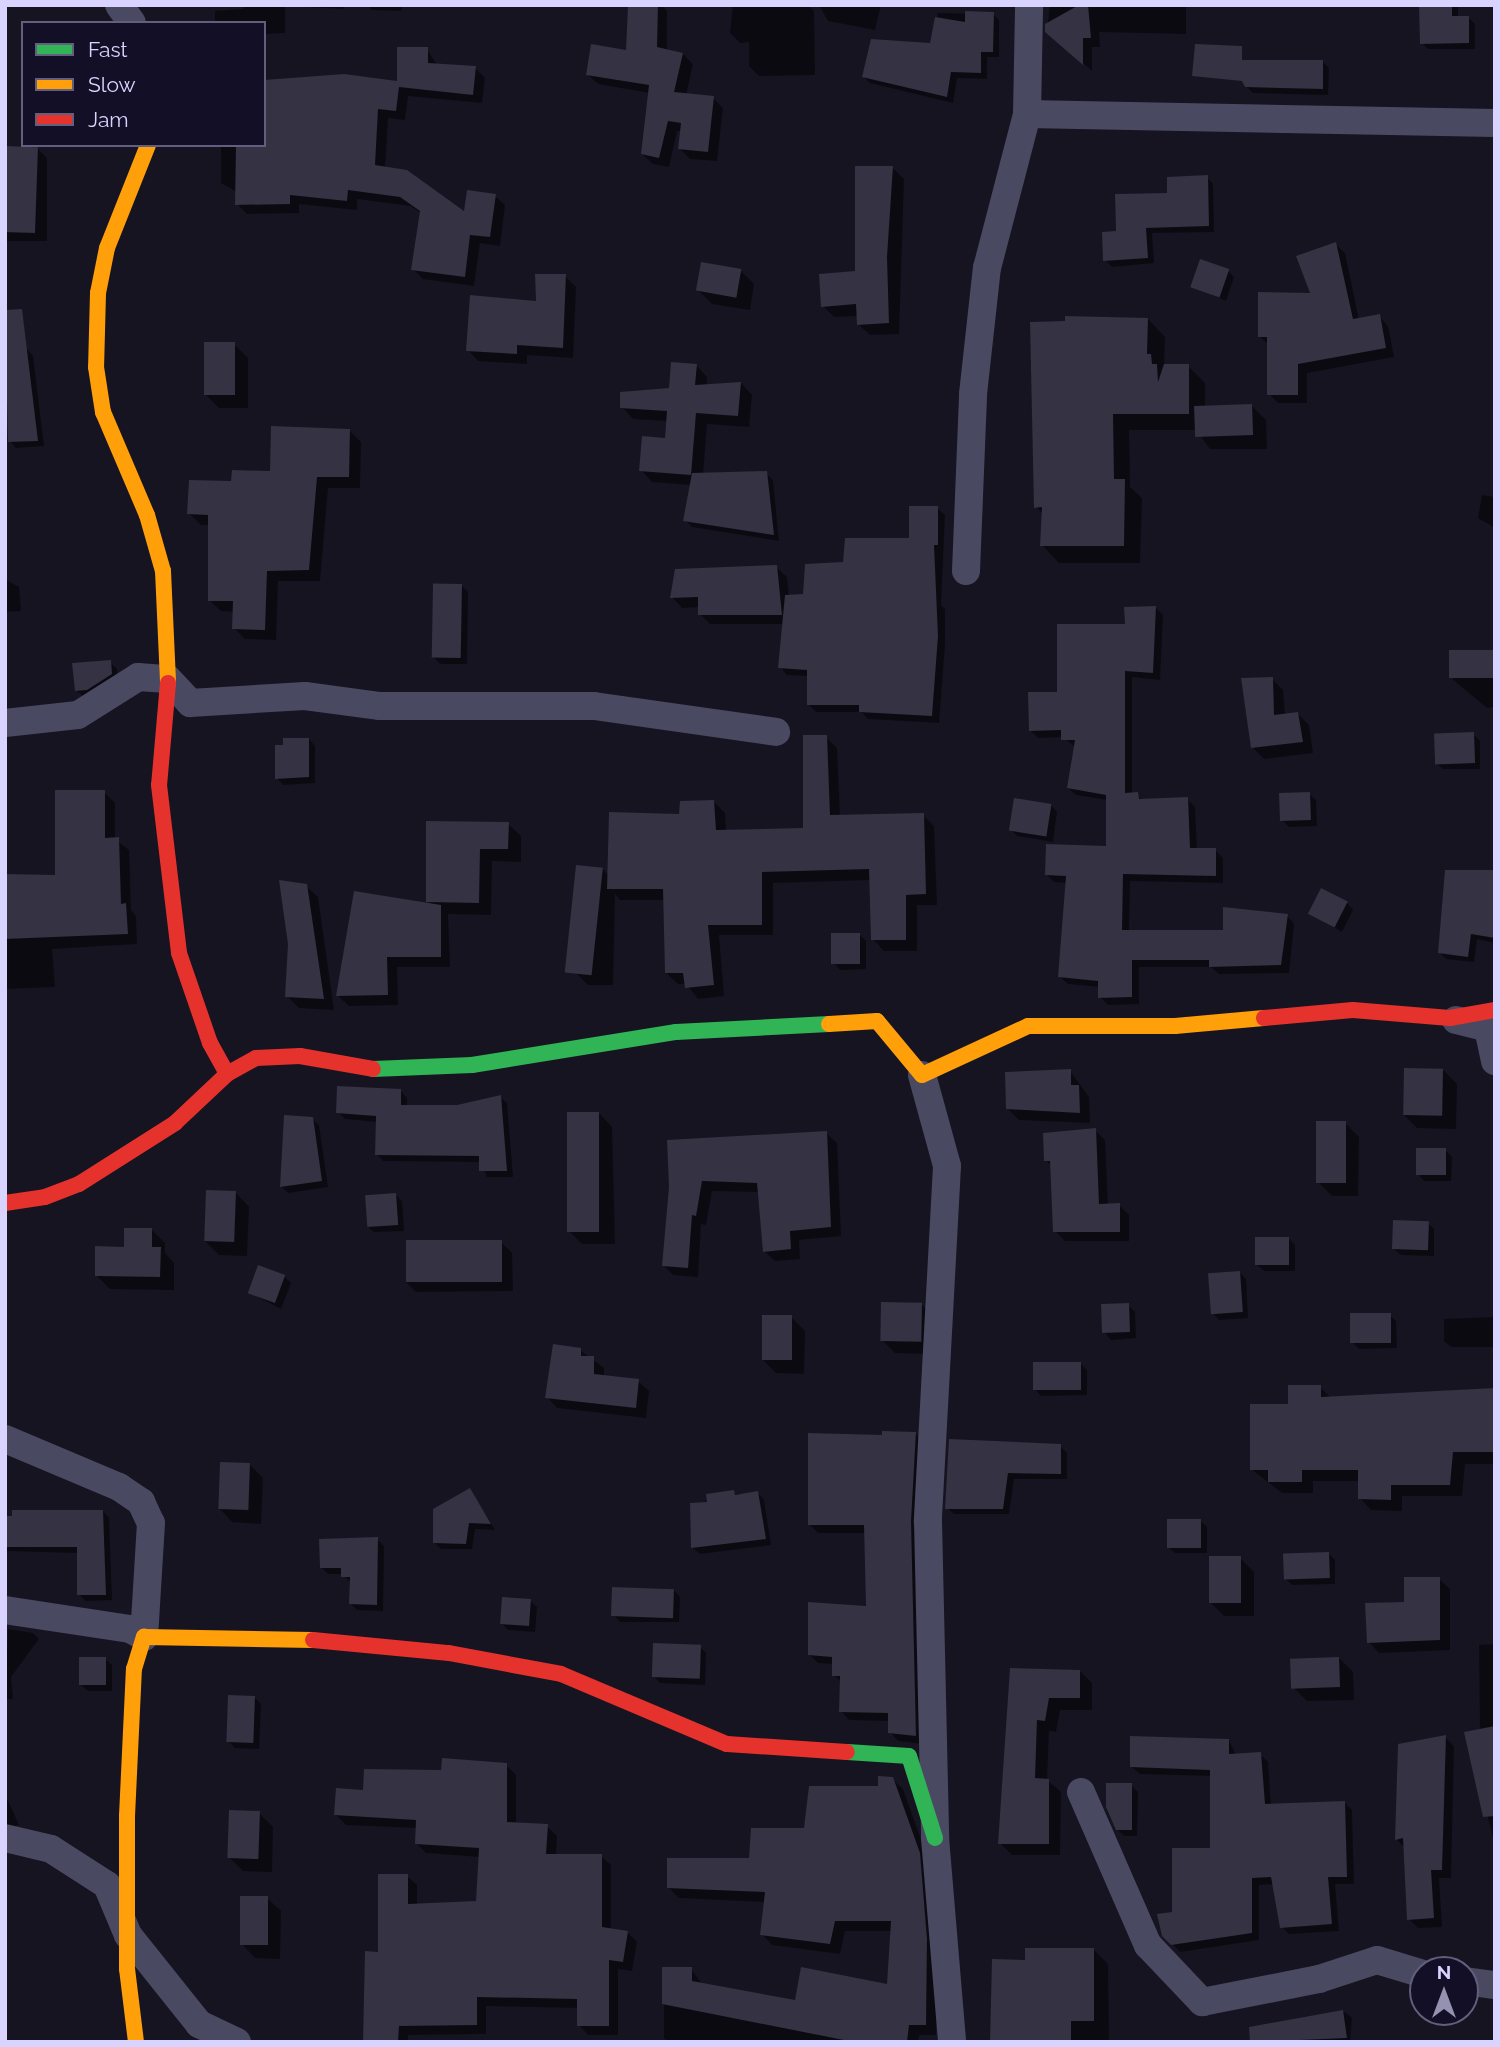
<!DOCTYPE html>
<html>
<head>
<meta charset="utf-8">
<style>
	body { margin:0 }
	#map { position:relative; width:1500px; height:2047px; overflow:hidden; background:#161421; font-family:Raleway,sans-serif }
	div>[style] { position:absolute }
	.shadow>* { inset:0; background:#0007 }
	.building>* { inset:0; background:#343243; transform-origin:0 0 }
	.street>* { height:28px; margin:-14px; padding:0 14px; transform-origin:14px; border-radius:14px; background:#4a4962 }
	.fast>* { height:16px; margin:-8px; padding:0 8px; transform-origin:8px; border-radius:8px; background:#30b455 }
	.slow>* { height:16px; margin:-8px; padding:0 8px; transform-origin:8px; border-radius:8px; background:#ff9f0a }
	.jam>* { height:16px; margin:-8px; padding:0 8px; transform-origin:8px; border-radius:8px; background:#e5322d }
	span { translate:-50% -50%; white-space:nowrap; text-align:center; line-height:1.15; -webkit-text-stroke:5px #130f26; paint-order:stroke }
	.frame { position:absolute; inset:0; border:7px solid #d9d4ff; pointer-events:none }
	.legend { position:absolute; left:21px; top:21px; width:245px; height:126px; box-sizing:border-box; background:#130f26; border:2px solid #625e7d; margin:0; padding:9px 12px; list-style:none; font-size:21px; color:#d9d4ff }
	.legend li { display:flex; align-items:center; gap:14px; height:35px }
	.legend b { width:35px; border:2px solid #625e7d }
	.north { position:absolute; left:1409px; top:1956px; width:70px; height:70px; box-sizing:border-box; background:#130f26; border:2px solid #625e7d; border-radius:50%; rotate:0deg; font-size:19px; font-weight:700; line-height:28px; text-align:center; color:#d9d4ff }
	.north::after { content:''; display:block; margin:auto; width:24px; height:32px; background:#9591b1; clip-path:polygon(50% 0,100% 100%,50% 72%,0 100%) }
</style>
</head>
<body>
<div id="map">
	<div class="shadow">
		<div style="clip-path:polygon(244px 5px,345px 5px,344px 9px,285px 6px,285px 33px,264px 34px,264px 23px,215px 23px,215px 11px,243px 9px)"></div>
		<div style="clip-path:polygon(367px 5px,402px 5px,401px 11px,372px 10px)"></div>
		<div style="clip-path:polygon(630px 5px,662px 5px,667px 11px,667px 51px,683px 54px,693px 64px,686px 95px,713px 98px,723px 108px,717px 161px,690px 159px,679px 148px,681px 131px,677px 131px,669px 167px,653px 164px,642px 154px,650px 93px,598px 84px,587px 74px,628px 52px)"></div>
		<div style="clip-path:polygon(733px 5px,808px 5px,814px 11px,815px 75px,759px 76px,749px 66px,749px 42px,740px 43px,730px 33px)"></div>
		<div style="clip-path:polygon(819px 5px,881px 5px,875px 30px,828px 21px)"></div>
		<div style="clip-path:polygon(1050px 5px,1186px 5px,1186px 34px,1099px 32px,1100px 47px,1092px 47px,1092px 71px,1047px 31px)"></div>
		<div style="clip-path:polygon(1421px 5px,1458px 5px,1458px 18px,1469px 18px,1475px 24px,1475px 49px,1428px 49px,1422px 43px)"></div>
		<div style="clip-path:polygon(938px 13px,993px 14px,999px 20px,999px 57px,987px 57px,987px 79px,957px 78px,953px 103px,870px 83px,864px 77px,932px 45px)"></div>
		<div style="clip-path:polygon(427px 49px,437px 65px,475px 68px,485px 78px,482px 103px,408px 96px,405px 120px,388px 118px,385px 169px,466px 214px,495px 196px,505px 205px,500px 246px,480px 243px,474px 286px,423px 279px,413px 269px,421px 213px,411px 206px,357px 199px,357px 210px,299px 204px,299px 213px,247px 214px,237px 204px,237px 192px,221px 183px,221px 145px,264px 145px,399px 83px)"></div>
		<div style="clip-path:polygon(1323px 62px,1329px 68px,1328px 95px,1253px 93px,1246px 86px)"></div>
		<div style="clip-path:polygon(5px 148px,38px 149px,47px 158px,47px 241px,5px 241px)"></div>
		<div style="clip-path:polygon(893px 168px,904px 179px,899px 334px,870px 335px,858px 324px,858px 316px,834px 317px,823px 306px,857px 273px)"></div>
		<div style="clip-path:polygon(1207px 177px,1213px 184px,1214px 232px,1152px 233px,1154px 263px,1112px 267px,1105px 260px,1117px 233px,1169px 195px)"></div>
		<div style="clip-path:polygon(1335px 244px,1345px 253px,1359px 320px,1379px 316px,1388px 326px,1394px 357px,1307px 373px,1307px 403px,1278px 403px,1269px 394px,1269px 345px,1259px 336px,1313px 295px)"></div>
		<div style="clip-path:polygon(740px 270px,754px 284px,750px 310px,712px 304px,698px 290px)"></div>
		<div style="clip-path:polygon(1228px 271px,1234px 277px,1226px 301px,1192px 286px)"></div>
		<div style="clip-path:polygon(565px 276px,576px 287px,573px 358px,527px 355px,527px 364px,478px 361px,468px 350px,538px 303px)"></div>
		<div style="clip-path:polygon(1148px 319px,1165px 337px,1164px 366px,1188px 366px,1205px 383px,1205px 407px,1252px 406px,1266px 420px,1267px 449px,1210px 449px,1196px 430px,1129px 430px,1130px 487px,1142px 498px,1140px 563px,1059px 563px,1042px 545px,1043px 514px,1036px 507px)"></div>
		<div style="clip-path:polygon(234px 344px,248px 358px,248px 408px,219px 408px,205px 394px)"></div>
		<div style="clip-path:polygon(27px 349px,33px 356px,44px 446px,16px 448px,10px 441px,5px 352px)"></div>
		<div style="clip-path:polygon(696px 365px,707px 377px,707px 386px,741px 383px,752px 395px,749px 427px,707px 424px,703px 475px,766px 473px,773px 480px,779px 541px,692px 527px,685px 520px,691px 485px,652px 482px,641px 470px,666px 440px,668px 421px,633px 419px,622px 407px,670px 389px)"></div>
		<div style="clip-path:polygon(350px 431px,361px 442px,360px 488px,328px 488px,320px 581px,278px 581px,276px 640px,245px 639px,234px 628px,235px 612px,221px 611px,209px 600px,210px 525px,201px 525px,189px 513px,233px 483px,271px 473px)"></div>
		<div style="clip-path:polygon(1482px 495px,1495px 497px,1495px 528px,1478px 518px)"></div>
		<div style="clip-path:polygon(937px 508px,945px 515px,941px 605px,945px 609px,945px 645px,939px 723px,868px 719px,861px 712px,816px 712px,808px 704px,809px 676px,787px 675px,780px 667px,784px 624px,710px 624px,700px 614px,700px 607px,682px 608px,672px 597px,776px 567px,787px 577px,789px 597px,805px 596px,845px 564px,911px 540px)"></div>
		<div style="clip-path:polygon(5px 579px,19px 587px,21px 611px,5px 612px)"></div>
		<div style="clip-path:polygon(462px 586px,468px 592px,467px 664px,440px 664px,434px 657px)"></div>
		<div style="clip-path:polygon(1155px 607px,1163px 615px,1160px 680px,1132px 677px,1132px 794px,1144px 800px,1187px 799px,1195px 807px,1197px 850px,1215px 850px,1223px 858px,1223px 883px,1130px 881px,1129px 932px,1225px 932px,1287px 916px,1294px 924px,1289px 973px,1219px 974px,1211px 967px,1139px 967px,1139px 1004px,1108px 1005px,1100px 997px,1100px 987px,1068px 984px,1060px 977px,1067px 883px,1054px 882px,1047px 875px,1107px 847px,1107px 800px,1076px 795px,1068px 788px,1075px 747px,1063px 737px,1038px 738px,1030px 730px,1059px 693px,1127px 626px)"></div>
		<div style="clip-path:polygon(1495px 652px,1495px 707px,1487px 708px,1452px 679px)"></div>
		<div style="clip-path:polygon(110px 662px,117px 669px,118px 680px,83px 696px,76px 690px)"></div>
		<div style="clip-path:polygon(1272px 679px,1283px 690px,1285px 715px,1298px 714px,1309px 725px,1313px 753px,1264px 759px,1252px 747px)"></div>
		<div style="clip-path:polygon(1473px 734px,1480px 741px,1480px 769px,1443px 769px,1436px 763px)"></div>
		<div style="clip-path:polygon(826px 737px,837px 748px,840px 816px,923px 815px,934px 826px,937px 905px,917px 905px,917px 951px,884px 951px,873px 939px,871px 880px,773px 883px,773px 935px,719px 935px,724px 996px,698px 999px,686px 984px,678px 984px,666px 973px,665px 900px,620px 900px,615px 894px,613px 985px,588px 985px,576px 973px,603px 869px,609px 876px,681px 815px,714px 802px,725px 813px,726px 832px,805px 830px)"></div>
		<div style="clip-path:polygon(309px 739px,315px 746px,315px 783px,283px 785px,277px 778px)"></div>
		<div style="clip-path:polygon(104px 792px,115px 803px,115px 839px,129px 850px,131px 910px,136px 916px,137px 944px,52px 949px,55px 987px,5px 989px,5px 876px,57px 876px)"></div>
		<div style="clip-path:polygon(1309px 794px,1316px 800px,1317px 826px,1289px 827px,1282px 820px)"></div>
		<div style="clip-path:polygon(1051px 805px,1057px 812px,1053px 842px,1017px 836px,1011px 830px)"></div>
		<div style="clip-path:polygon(428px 823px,508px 824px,521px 836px,521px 862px,492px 861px,491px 915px,448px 914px,450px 967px,397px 967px,398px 1005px,349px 1006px,338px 996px,432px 905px,428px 902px)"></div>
		<div style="clip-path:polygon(306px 886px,318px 897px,334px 1010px,299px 1008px,287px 996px,289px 944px)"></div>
		<div style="clip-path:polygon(1347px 903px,1353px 910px,1342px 932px,1311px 913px)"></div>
		<div style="clip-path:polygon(1495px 907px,1495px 943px,1477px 939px,1474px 962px,1446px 959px,1440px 953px)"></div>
		<div style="clip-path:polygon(859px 934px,866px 941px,866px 969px,840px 970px,834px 963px)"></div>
		<div style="clip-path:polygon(1443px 1070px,1457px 1084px,1456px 1129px,1417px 1128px,1403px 1114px)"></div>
		<div style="clip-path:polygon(1070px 1071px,1089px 1097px,1090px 1123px,1019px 1120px,1008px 1109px)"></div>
		<div style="clip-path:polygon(401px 1091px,407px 1098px,407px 1107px,457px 1107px,500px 1097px,507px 1103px,513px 1177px,487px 1177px,481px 1162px,383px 1161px,377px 1154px,377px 1122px,345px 1119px,338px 1112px)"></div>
		<div style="clip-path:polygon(599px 1113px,612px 1127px,615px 1244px,582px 1244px,569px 1231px)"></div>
		<div style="clip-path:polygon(312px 1119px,319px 1125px,328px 1187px,288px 1193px,282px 1187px)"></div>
		<div style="clip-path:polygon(1345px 1123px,1359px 1137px,1358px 1196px,1332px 1196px,1318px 1182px)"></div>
		<div style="clip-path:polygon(1095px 1130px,1105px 1140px,1108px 1205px,1119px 1205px,1129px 1215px,1129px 1241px,1065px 1241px,1055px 1231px,1052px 1167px,1046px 1160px)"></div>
		<div style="clip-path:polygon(826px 1133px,837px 1143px,841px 1236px,799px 1240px,800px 1259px,775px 1261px,764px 1251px,760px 1192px,712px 1191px,706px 1225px,701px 1224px,698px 1277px,673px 1275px,663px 1265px,671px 1187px)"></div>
		<div style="clip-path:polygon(1445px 1150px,1452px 1157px,1451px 1181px,1424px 1181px,1418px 1174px)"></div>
		<div style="clip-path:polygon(236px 1193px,249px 1207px,247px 1256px,219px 1255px,205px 1241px)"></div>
		<div style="clip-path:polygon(396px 1195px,402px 1201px,404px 1231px,374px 1232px,367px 1226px)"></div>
		<div style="clip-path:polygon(1428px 1223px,1434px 1229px,1434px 1256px,1401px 1255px,1394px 1249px)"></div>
		<div style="clip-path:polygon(151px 1229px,165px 1243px,165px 1253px,174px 1263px,174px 1290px,110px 1289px,97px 1276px)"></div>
		<div style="clip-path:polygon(1288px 1238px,1295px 1245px,1295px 1271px,1264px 1271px,1257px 1265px)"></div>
		<div style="clip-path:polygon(501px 1242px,512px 1253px,513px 1291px,416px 1292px,405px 1281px)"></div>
		<div style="clip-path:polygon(1240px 1273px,1246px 1279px,1248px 1318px,1219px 1320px,1213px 1313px)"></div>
		<div style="clip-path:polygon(284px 1276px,291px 1283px,281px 1309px,250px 1293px)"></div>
		<div style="clip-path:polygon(921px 1304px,934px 1317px,933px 1354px,895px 1353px,882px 1340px)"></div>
		<div style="clip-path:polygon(1128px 1305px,1135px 1312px,1136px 1338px,1111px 1340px,1105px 1333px)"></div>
		<div style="clip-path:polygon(1390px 1315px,1396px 1321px,1397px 1348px,1359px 1349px,1352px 1342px)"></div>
		<div style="clip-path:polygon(791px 1317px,805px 1331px,804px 1374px,776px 1373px,762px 1359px)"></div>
		<div style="clip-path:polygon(1495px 1317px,1495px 1347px,1451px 1347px,1444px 1341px,1444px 1319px)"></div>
		<div style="clip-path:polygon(580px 1350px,604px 1368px,604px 1377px,638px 1381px,649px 1391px,646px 1418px,557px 1408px,547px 1397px)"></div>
		<div style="clip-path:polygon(1080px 1363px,1087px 1370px,1087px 1395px,1041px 1396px,1035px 1389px)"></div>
		<div style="clip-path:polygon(1320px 1387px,1331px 1398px,1495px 1390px,1495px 1464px,1465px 1464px,1462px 1496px,1402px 1496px,1402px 1511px,1371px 1510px,1360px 1498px,1360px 1481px,1313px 1481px,1313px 1493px,1282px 1493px,1251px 1469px,1290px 1405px)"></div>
		<div style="clip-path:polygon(915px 1433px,924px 1442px,924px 1744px,898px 1741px,890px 1732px,890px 1721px,849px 1720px,841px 1711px,841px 1682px,834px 1675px,834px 1664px,818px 1663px,809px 1654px,868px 1607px,866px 1533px,818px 1533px,809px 1524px,884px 1437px)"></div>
		<div style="clip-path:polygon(951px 1441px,1060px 1446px,1067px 1453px,1067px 1479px,1014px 1479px,1009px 1514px,954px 1514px,947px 1508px)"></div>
		<div style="clip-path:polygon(249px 1464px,263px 1478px,261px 1524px,232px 1522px,219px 1508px)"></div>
		<div style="clip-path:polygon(470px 1490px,495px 1530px,475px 1529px,472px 1549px,441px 1549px,434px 1542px)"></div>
		<div style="clip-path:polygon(758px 1493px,764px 1500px,771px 1545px,700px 1554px,693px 1548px,708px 1496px)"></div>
		<div style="clip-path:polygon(103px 1511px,109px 1518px,112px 1600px,85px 1601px,79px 1594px,79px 1553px,5px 1551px,5px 1518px)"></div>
		<div style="clip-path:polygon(1201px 1521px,1207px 1527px,1207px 1553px,1175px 1553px,1168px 1547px)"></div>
		<div style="clip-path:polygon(377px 1539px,384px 1546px,383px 1611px,357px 1610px,351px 1604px,351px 1583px,343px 1574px,328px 1574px,321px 1567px)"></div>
		<div style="clip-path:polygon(1328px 1553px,1335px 1560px,1335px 1584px,1292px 1585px,1285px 1578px)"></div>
		<div style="clip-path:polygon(1240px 1558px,1254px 1572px,1254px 1616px,1224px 1616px,1210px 1602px)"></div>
		<div style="clip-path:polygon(1439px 1579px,1450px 1589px,1450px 1650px,1379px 1653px,1369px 1642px,1406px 1604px)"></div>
		<div style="clip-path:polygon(674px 1590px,680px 1597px,679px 1622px,620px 1622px,614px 1615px)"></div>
		<div style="clip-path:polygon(530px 1601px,537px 1607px,535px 1632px,508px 1630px,502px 1624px)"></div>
		<div style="clip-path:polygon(8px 1629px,33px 1633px,39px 1639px,11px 1677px,13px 1699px,5px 1699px)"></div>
		<div style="clip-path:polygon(1495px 1644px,1495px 1845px,1466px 1733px,1480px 1731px,1479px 1645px)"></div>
		<div style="clip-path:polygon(700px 1647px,706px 1653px,705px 1685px,660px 1683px,654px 1676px)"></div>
		<div style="clip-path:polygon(1339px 1658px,1353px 1672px,1354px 1700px,1307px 1701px,1293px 1687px)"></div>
		<div style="clip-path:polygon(105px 1659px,112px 1665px,112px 1691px,88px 1691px,81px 1685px)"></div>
		<div style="clip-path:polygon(1011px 1670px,1080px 1671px,1092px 1683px,1092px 1710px,1060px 1710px,1056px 1732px,1049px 1731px,1047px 1780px,1061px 1792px,1060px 1855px,1012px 1855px,1000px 1843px)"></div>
		<div style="clip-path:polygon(255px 1698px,261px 1704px,259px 1749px,235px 1748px,228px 1741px)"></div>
		<div style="clip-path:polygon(1445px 1737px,1454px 1746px,1451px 1878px,1439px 1878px,1442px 1927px,1418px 1928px,1409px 1919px,1405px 1848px,1396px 1839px)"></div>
		<div style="clip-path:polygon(1229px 1740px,1236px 1755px,1260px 1754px,1268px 1762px,1271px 1806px,1345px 1803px,1352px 1810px,1354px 1884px,1335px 1884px,1339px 1931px,1289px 1934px,1282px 1927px,1274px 1884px,1259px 1885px,1259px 1940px,1180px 1952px,1164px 1935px,1212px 1850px,1212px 1776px,1140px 1774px,1132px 1767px)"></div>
		<div style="clip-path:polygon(506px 1765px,516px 1775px,516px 1824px,547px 1826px,557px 1836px,556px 1856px,601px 1856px,611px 1865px,611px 1930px,627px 1932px,637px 1942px,632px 1971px,618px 1969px,618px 2035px,588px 2035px,579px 2025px,579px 2008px,486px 2006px,486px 2034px,408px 2035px,408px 2042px,365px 2042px,380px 1954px,407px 1876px,417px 1885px,417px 1905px,478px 1903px,480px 1857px,426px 1853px,416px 1843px,417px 1828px,346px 1825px,336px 1815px,364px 1792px,443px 1772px)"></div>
		<div style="clip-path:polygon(892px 1779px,903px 1789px,930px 1865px,937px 1950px,936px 2035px,919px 2035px,918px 2042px,668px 2042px,664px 2038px,664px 1969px,691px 1969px,702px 1984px,796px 2002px,889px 1986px,892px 1931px,845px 1931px,840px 1954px,772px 1945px,762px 1934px,766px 1902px,679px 1898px,668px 1887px,751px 1860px)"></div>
		<div style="clip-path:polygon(1131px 1785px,1138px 1792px,1137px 1836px,1124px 1836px,1117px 1829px)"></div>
		<div style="clip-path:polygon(5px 1794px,19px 1825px,5px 1829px)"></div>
		<div style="clip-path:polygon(259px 1813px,273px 1827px,272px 1872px,243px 1871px,229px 1857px)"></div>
		<div style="clip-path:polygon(267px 1898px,281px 1911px,280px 1959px,255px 1958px,242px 1944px)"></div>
		<div style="clip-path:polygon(1094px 1950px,1108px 1964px,1109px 2042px,991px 2042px,1027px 1962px)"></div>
		<div style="clip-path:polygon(1345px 2012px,1352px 2018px,1350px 2042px,1303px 2042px,1299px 2020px)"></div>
	</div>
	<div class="building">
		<div style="clip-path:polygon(628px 5px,658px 5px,657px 47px,683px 53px,674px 92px,714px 96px,708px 152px,678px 149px,681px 123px,668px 121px,659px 158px,641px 154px,649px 85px,586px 75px,591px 44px,626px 50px)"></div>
		<div style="clip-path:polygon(1079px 5px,1088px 5px,1091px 38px,1083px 38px,1083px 65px,1045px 32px,1045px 24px)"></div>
		<div style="clip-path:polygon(1419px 5px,1452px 5px,1452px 16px,1469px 16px,1469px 43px,1420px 44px)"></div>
		<div style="clip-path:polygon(965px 11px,994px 12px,993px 52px,981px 52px,981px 73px,951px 72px,947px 97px,862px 77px,871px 39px,930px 43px,935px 17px,965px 22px)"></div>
		<div style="clip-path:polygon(1195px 44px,1242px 46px,1242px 60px,1323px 60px,1323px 89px,1245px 87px,1242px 81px,1192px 76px)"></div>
		<div style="clip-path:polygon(397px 47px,428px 47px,428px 63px,476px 66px,473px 95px,399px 87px,396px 111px,378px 109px,375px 165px,407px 170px,464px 211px,467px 190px,496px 194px,490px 237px,470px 235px,465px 277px,411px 270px,420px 211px,400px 197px,348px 190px,347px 201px,290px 195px,290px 204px,235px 205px,236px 145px,264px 145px,264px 80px,344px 74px,397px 81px)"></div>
		<div style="left:5px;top:146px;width:33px;height:86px;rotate:2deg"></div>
		<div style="clip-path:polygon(855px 166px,893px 166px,887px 257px,889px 323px,857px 325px,856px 304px,821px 307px,819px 274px,855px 271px)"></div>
		<div style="clip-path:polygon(1208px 175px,1209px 226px,1146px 228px,1148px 258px,1103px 261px,1102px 232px,1116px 231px,1115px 194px,1167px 193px,1167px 177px)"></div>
		<div style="clip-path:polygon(1336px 242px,1353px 319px,1380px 314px,1386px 348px,1298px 364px,1298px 395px,1267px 395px,1267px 337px,1258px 337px,1258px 292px,1310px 293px,1296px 256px)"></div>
		<div style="left:1200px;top:259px;width:31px;height:30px;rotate:19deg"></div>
		<div style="left:701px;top:262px;width:41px;height:29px;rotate:10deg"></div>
		<div style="clip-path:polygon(535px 274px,566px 274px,563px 348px,517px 345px,517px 354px,466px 351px,470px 295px,536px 301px)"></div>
		<div style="clip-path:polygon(22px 309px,38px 441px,8px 442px,5px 310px)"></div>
		<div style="clip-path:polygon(1065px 316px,1148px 318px,1147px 354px,1151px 354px,1152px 364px,1157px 364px,1158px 382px,1164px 364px,1189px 364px,1189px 414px,1113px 414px,1114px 479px,1125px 479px,1124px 546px,1040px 546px,1042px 507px,1034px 508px,1030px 322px,1065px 321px)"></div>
		<div style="left:204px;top:342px;width:31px;height:53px"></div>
		<div style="clip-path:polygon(671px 362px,697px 364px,695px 385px,741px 382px,738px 416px,696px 413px,691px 475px,639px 471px,642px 436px,665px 438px,667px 411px,620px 408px,620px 392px,669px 388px)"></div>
		<div style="left:1252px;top:404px;width:31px;height:58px;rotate:88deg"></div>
		<div style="clip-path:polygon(271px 426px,350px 429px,349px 477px,317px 477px,309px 570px,267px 571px,265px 630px,232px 629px,233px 601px,208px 601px,208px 515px,187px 514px,189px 480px,231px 481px,232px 470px,270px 471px)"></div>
		<div style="clip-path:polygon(767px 471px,774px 535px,683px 521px,692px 473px)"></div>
		<div style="clip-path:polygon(909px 506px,938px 506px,938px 545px,934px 545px,938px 636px,932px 716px,859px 712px,859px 705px,807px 705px,807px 670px,778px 668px,785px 595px,803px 594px,805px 564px,843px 562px,845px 538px,909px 538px)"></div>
		<div style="clip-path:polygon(777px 565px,782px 615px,698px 615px,698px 597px,670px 598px,675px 569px)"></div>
		<div style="left:462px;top:584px;width:74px;height:29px;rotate:91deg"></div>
		<div style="clip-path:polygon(1156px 606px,1153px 673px,1125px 671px,1125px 793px,1138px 792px,1139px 799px,1188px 797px,1190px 848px,1216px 848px,1216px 876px,1123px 874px,1122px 930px,1223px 930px,1223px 907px,1288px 914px,1281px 965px,1209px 967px,1209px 960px,1132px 960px,1132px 997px,1098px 998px,1098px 981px,1058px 977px,1066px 876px,1045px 875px,1046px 844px,1106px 846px,1106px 795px,1067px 788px,1075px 740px,1061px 740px,1061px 730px,1029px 731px,1028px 692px,1057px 692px,1057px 624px,1125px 624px,1124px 607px)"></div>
		<div style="left:1495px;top:650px;width:28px;height:46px;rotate:90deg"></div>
		<div style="clip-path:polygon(111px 660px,112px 674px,87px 690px,75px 691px,72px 663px)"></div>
		<div style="clip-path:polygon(1273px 677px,1274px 715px,1298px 712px,1303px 742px,1251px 748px,1241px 678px)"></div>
		<div style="left:1474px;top:732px;width:31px;height:40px;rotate:88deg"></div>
		<div style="clip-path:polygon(803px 735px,827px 735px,830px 815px,924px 813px,926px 894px,906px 895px,906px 940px,871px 940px,869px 869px,762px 872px,762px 925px,708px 925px,714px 985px,685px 988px,683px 973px,665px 973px,663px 889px,607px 889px,609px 812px,679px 814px,680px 801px,714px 800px,716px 830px,803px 828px)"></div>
		<div style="clip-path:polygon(283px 738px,309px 738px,309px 777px,275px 779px,275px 745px,283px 745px)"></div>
		<div style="clip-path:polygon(55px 790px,105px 790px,105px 838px,119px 837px,121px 904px,126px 903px,128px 934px,5px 939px,5px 874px,55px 875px)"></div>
		<div style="left:1310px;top:792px;width:28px;height:31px;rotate:88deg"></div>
		<div style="left:1014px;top:798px;width:38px;height:33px;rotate:9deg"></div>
		<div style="clip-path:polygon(426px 821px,509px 822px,508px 849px,480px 849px,479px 903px,426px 902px)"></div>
		<div style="left:576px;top:865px;width:27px;height:108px;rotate:6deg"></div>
		<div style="clip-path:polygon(1445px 870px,1495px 870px,1495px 938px,1471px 934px,1468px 957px,1438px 953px)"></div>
		<div style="clip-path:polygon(279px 880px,307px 884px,324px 999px,285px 997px,288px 944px)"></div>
		<div style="left:1321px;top:888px;width:30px;height:29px;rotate:27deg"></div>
		<div style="clip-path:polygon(354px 891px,441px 905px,441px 957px,387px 957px,388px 995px,336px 996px)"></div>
		<div style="left:831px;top:933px;width:29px;height:31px"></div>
		<div style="left:1404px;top:1068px;width:39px;height:47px;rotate:1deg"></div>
		<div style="clip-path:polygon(1071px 1069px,1071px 1085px,1079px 1085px,1080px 1113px,1006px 1109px,1005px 1072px)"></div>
		<div style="clip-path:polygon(337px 1086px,401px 1089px,401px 1105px,457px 1105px,501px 1095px,507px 1171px,479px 1171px,479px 1156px,375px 1155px,376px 1116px,336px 1113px)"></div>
		<div style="left:567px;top:1112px;width:32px;height:120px"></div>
		<div style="clip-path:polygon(284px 1115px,313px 1117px,322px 1181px,280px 1187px)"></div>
		<div style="left:1316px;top:1121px;width:30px;height:62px"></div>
		<div style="clip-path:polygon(1096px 1128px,1099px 1204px,1120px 1203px,1120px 1232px,1053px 1232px,1050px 1161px,1044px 1161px,1043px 1133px)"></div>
		<div style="clip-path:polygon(827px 1131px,831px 1227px,790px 1231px,791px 1249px,763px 1252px,757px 1183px,702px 1181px,696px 1216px,692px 1215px,688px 1268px,662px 1266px,669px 1187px,667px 1140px)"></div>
		<div style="left:1416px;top:1148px;width:30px;height:27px"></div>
		<div style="left:206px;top:1190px;width:30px;height:51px;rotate:2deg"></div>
		<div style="left:396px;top:1193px;width:32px;height:31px;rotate:86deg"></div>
		<div style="left:1393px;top:1220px;width:36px;height:29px;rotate:2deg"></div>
		<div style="clip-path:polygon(124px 1228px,152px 1228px,152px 1247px,161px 1247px,160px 1277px,95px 1276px,95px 1246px,124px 1247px)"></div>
		<div style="left:1255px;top:1237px;width:34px;height:28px"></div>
		<div style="left:406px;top:1240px;width:96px;height:42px"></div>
		<div style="left:258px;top:1265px;width:29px;height:30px;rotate:20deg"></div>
		<div style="left:1240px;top:1271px;width:41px;height:32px;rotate:86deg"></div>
		<div style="left:881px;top:1302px;width:41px;height:39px;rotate:1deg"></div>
		<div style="left:1129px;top:1303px;width:29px;height:28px;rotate:88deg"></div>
		<div style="left:1350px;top:1313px;width:41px;height:30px"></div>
		<div style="left:762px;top:1315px;width:30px;height:45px"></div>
		<div style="clip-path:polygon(553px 1344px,581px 1348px,581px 1356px,594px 1356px,594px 1374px,639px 1379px,636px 1408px,545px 1398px)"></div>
		<div style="left:1033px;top:1362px;width:48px;height:28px"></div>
		<div style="clip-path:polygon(1288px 1385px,1321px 1385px,1321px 1397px,1495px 1388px,1495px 1452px,1453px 1452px,1450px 1485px,1391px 1485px,1391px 1500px,1358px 1499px,1358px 1470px,1302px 1470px,1302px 1482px,1268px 1482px,1268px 1470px,1250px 1470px,1250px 1404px,1288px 1404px)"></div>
		<div style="clip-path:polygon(882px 1431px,916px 1432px,911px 1521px,916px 1736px,888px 1733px,888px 1713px,839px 1712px,840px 1676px,832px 1676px,832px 1657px,808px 1655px,808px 1602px,866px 1606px,864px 1525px,808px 1525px,808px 1433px,882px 1435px)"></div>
		<div style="clip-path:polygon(949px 1439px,1061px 1444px,1061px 1474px,1008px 1473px,1003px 1509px,945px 1509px)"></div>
		<div style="left:220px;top:1462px;width:30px;height:47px;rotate:2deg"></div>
		<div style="clip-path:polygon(470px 1488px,491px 1524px,469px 1523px,466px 1544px,433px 1543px,433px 1509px)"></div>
		<div style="clip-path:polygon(734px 1490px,735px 1495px,758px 1491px,766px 1539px,691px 1548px,690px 1503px,707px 1502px,706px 1494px)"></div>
		<div style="clip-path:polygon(12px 1510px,103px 1510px,106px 1595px,77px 1595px,77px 1547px,5px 1547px,5px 1516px,12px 1516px)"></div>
		<div style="left:1167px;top:1519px;width:34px;height:29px"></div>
		<div style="clip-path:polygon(378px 1537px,377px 1605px,349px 1604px,350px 1577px,341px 1577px,341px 1568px,320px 1568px,319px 1539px)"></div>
		<div style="left:1329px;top:1552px;width:26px;height:46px;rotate:88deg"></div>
		<div style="left:1209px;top:1556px;width:32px;height:47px"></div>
		<div style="clip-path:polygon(1404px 1577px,1440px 1577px,1440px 1640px,1367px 1643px,1365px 1603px,1404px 1602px)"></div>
		<div style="left:612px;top:1587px;width:62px;height:29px;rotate:2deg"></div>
		<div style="left:502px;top:1597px;width:29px;height:27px;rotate:4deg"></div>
		<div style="left:653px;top:1643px;width:48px;height:34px;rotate:2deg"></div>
		<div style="left:79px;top:1657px;width:27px;height:28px"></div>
		<div style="left:1339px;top:1657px;width:30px;height:49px;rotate:88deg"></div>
		<div style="clip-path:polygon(1010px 1668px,1080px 1670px,1080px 1698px,1049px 1698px,1045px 1721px,1037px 1720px,1035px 1778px,1049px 1779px,1049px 1844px,998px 1844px)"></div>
		<div style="left:228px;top:1695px;width:27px;height:47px;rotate:2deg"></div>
		<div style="clip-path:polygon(1495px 1726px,1495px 1816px,1483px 1817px,1464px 1732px)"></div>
		<div style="clip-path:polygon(1446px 1735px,1442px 1870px,1431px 1870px,1434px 1918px,1407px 1920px,1403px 1838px,1395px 1840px,1398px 1744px)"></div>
		<div style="clip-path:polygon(1130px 1736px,1229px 1739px,1229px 1754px,1261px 1752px,1265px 1804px,1345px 1801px,1347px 1877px,1328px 1877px,1332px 1924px,1280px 1928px,1271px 1877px,1252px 1878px,1252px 1933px,1171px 1945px,1162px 1936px,1157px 1914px,1172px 1912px,1172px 1848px,1210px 1848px,1210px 1770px,1130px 1767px)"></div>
		<div style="clip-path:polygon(442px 1758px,507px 1763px,507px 1822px,548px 1824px,546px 1854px,602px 1854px,602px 1927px,628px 1931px,623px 1962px,609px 1960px,609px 2026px,577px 2026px,577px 1999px,477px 1997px,477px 2025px,399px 2026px,398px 2042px,363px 2042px,365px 1951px,378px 1952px,378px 1874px,408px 1874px,408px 1904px,476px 1901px,479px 1848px,415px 1844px,416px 1820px,334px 1815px,336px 1788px,363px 1790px,364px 1769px,441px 1770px)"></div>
		<div style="clip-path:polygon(878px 1776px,893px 1777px,920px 1853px,927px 1939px,926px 2025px,909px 2025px,907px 2042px,854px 2042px,662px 2004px,662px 1967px,692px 1967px,692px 1981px,795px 2000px,801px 1967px,887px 1984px,891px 1921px,835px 1921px,830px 1944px,760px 1935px,765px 1892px,667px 1888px,667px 1858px,749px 1858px,751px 1828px,804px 1828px,809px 1786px,878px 1786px)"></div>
		<div style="clip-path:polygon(1106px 1783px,1132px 1783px,1132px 1830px,1116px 1830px,1106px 1807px)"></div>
		<div style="left:229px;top:1810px;width:31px;height:48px;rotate:2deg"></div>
		<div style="left:240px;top:1896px;width:28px;height:49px"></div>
		<div style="clip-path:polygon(1025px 1948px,1094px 1948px,1094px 2021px,1071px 2021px,1071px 2041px,990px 2042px,992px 1959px,1025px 1960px)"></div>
		<div style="clip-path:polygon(1343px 2010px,1347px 2038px,1250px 2042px,1249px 2027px)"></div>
	</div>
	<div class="street">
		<div style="left:119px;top:5px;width:22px;rotate:54deg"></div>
		<div style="left:1027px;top:114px;width:468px;rotate:1.1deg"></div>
		<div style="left:966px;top:571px;width:177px;rotate:-87.7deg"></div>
		<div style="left:973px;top:394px;width:127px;rotate:-83.7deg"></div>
		<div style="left:987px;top:268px;width:159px;rotate:-75.4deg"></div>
		<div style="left:1027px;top:114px;width:109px;rotate:-88.9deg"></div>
		<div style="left:5px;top:723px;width:73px;rotate:-6.3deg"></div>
		<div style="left:78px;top:715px;width:71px;rotate:-32.3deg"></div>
		<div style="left:138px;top:677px;width:30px;rotate:4deg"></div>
		<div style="left:168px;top:679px;width:33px;rotate:47deg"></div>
		<div style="left:190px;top:703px;width:115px;rotate:-3.5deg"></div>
		<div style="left:305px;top:696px;width:76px;rotate:7.6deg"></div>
		<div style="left:380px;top:706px;width:214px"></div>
		<div style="left:594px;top:706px;width:184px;rotate:8.1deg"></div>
		<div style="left:1456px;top:1020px;width:33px;rotate:14deg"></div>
		<div style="left:1488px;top:1028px;width:34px;rotate:78deg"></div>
		<div style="left:922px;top:1075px;width:94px;rotate:74.6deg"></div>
		<div style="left:947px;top:1166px;width:356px;rotate:93.1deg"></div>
		<div style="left:928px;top:1521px;width:317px;rotate:88.7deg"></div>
		<div style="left:935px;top:1838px;width:205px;rotate:85.2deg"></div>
		<div style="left:5px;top:1439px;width:124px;rotate:22.8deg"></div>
		<div style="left:119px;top:1487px;width:27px;rotate:34deg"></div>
		<div style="left:141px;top:1502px;width:23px;rotate:65deg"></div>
		<div style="left:151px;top:1523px;width:114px;rotate:93.5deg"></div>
		<div style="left:144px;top:1637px;width:16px;rotate:-150deg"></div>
		<div style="left:130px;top:1629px;width:126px;rotate:-171.4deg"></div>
		<div style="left:1081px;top:1792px;width:167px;rotate:66.4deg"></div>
		<div style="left:1148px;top:1945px;width:79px;rotate:46.5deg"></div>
		<div style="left:1202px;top:2002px;width:119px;rotate:-11.1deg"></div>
		<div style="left:1319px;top:1979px;width:61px;rotate:-18.1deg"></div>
		<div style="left:1377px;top:1960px;width:48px;rotate:16.9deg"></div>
		<div style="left:5px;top:1838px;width:47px;rotate:13.4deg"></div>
		<div style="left:51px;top:1849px;width:67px;rotate:32.7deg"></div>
		<div style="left:107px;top:1885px;width:54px;rotate:67.2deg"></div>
		<div style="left:128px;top:1935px;width:114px;rotate:51.4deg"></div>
		<div style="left:199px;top:2024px;width:42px;rotate:25.3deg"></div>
		<div style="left:1465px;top:1981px;width:30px;rotate:8deg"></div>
	</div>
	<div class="fast">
		<div style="left:373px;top:1069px;width:99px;rotate:-2.3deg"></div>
		<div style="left:472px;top:1065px;width:207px;rotate:-9.2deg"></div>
		<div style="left:676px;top:1032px;width:153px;rotate:-3deg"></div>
		<div style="left:847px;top:1752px;width:62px;rotate:3.7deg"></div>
		<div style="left:909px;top:1756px;width:86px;rotate:72.4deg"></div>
	</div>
	<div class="slow">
		<div style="left:148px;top:145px;width:111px;rotate:111.7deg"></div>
		<div style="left:107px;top:248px;width:46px;rotate:101.3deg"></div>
		<div style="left:98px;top:293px;width:74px;rotate:91.5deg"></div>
		<div style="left:96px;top:367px;width:46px;rotate:81.2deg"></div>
		<div style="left:103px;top:412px;width:112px;rotate:66.9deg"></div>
		<div style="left:147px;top:515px;width:58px;rotate:74.1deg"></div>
		<div style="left:163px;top:571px;width:112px;rotate:87.4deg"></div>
		<div style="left:829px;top:1024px;width:48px;rotate:-3.6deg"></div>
		<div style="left:877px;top:1021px;width:70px;rotate:50.2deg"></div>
		<div style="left:922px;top:1075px;width:117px;rotate:-24.8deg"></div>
		<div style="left:1028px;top:1026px;width:147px"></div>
		<div style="left:1175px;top:1026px;width:89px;rotate:-5.1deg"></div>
		<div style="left:136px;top:2042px;width:74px;rotate:-97deg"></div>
		<div style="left:127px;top:1969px;width:153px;rotate:-90deg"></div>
		<div style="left:127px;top:1816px;width:147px;rotate:-87.3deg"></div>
		<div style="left:134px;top:1669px;width:34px;rotate:-73deg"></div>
		<div style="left:144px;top:1637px;width:169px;rotate:1deg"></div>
	</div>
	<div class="jam">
		<div style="left:168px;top:683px;width:102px;rotate:95deg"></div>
		<div style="left:159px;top:785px;width:169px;rotate:83.2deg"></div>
		<div style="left:179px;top:953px;width:95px;rotate:71deg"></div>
		<div style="left:210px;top:1043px;width:35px;rotate:61deg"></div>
		<div style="left:1264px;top:1018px;width:89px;rotate:-5.1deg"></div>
		<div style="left:1353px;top:1010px;width:97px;rotate:4.7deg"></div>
		<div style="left:1450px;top:1018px;width:46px;rotate:-10.1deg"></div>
		<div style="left:5px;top:1203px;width:40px;rotate:-8.5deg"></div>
		<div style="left:45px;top:1197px;width:36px;rotate:-21deg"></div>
		<div style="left:79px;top:1184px;width:114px;rotate:-32.4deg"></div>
		<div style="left:175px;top:1123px;width:71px;rotate:-43.3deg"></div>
		<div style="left:227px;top:1074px;width:33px;rotate:-29deg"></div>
		<div style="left:256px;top:1058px;width:44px;rotate:-2.6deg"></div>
		<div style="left:300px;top:1056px;width:74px;rotate:10.1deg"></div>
		<div style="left:313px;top:1640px;width:137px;rotate:5.5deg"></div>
		<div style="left:449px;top:1653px;width:114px;rotate:10.6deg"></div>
		<div style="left:561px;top:1674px;width:180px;rotate:22.9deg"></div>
		<div style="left:727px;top:1744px;width:120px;rotate:3.8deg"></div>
	</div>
	<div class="frame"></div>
	<ul class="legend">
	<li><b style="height:9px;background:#30b455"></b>Fast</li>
	<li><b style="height:9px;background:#ff9f0a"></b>Slow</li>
	<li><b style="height:9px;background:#e5322d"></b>Jam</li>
	</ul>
	<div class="north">N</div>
</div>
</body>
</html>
